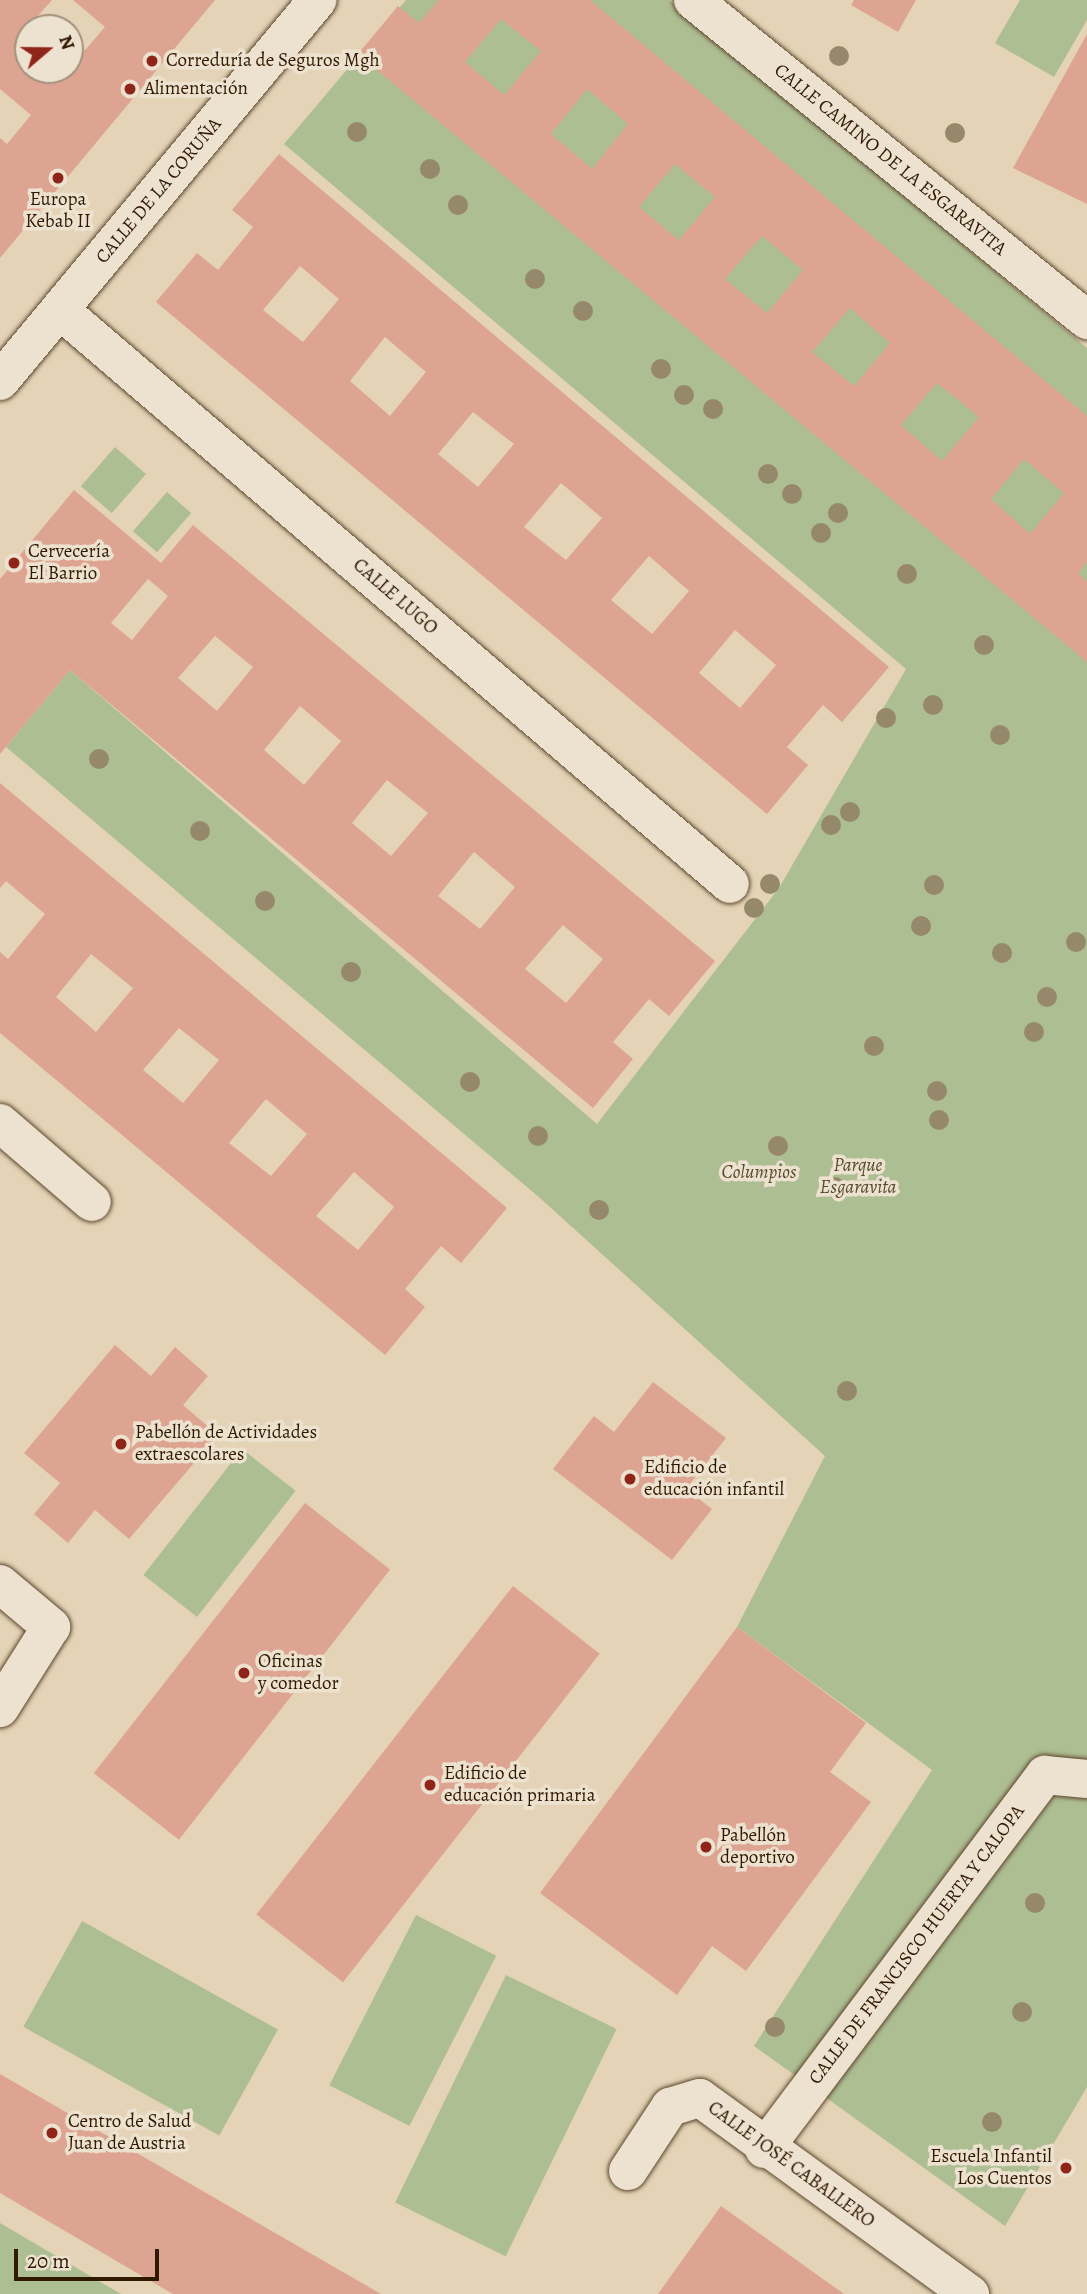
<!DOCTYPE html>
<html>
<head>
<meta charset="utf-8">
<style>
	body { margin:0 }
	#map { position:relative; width:1087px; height:2294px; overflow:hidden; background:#e4d3b6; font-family:Alegreya,serif }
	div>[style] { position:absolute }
	.green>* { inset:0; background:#aebe93; transform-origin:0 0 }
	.building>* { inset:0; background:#dda491; transform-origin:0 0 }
	.roads { filter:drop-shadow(0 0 2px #5e482e) drop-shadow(0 0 2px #5e482e) }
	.street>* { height:38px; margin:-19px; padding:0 19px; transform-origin:19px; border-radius:19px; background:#ede2d0 }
	.trees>* { width:20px; height:20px; margin:-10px; border-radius:50%; background:#96886a }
	.dots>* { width:19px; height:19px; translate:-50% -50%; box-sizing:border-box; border:4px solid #ede2d0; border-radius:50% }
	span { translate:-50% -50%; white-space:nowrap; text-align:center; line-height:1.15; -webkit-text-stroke:7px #ede2d0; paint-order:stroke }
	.poi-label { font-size:19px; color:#311900 }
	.left { translate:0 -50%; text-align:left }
	.right { translate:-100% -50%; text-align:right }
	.street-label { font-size:19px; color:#311900 }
	.park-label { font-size:19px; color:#564b2c; font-style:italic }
	.north { position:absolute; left:14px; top:14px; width:70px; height:70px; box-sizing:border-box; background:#ede2d0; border:2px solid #a2927d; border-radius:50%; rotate:70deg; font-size:19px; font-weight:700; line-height:28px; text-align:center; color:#311900 }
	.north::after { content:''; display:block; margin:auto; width:24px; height:32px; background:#8f2418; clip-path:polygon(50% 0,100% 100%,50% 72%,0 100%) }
	.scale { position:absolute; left:14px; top:2249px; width:145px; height:32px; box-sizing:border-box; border:4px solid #311900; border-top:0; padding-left:9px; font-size:21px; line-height:24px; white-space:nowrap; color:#311900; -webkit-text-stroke:5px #ede2d0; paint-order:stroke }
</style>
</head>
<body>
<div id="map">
	<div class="green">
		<div style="clip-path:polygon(406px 0,669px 0,1087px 348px,1087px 2087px,1005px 2226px,754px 2046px,932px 1770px,737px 1627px,825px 1456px,540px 1198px,6px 747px,70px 670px,597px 1124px,779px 888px,906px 669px,284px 144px)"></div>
		<div style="clip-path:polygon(1020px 0,1087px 0,1087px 20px,1054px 77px,995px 43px)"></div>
		<div style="left:115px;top:447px;width:41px;height:52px;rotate:41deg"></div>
		<div style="left:167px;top:492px;width:32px;height:52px;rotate:41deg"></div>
		<div style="left:242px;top:1449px;width:68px;height:160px;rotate:38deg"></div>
		<div style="left:416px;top:1915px;width:90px;height:191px;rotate:27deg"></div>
		<div style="left:82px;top:1921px;width:224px;height:121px;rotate:29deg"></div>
		<div style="left:506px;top:1975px;width:123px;height:253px;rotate:26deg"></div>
		<div style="clip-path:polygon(0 2223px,121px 2294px,0 2294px)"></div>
	</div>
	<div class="building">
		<div style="clip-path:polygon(0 0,52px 0,36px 18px,47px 28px,28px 28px,28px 70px,70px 70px,70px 47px,80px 56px,105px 27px,73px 0,215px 0,0 258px,0 138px,7px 144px,31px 115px,0 89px)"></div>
		<div style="clip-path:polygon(evenodd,439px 0,590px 0,1087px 416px,1087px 562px,1078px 573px,1087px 581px,1087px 662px,358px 54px,398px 6px,419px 23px,439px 0,501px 19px,541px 51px,504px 95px,465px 62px,501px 19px,439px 0,587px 89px,628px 124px,592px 169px,551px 134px,587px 89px,439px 0,675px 164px,715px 197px,679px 240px,639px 207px,675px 164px,439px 0,762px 236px,803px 270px,767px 313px,725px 279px,762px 236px,439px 0,850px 308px,890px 343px,854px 386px,812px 352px,850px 308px,439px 0,937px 383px,979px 417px,942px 461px,901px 425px,937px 383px,439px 0,1024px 459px,1064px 493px,1030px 534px,991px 499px,1024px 459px)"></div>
		<div style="clip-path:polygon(854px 0,916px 0,898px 32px,851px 5px)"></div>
		<div style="clip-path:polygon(1087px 34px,1087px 204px,1013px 168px)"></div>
		<div style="clip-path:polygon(evenodd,279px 154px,889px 667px,842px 722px,823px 705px,787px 747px,808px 765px,767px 814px,156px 302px,197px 253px,218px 270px,253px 227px,232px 210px,279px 154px,300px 266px,339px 299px,303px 342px,263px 310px,300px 266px,279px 154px,385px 337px,426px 372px,390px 416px,350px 381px,385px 337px,279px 154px,473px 412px,514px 444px,478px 487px,438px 454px,473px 412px,279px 154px,561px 483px,602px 518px,566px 560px,524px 527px,561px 483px,279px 154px,649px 556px,689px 591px,652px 634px,611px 600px,649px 556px,279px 154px,735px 630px,776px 665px,740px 708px,699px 673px,735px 630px)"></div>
		<div style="clip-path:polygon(evenodd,74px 490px,161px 563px,193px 525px,715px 961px,669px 1016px,649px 999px,613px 1042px,633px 1059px,593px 1108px,70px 670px,0 754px,0 579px,74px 490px,148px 579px,168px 596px,132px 640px,111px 623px,148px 579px,74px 490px,215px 636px,253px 667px,217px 711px,178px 678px,215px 636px,74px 490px,300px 706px,341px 741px,304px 785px,264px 750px,300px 706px,74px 490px,387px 780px,428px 813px,391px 856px,352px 823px,387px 780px,74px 490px,474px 852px,515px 887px,480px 929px,438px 896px,474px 852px,74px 490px,563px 925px,603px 959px,566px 1003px,525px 969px,563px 925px)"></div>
		<div style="clip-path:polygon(evenodd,0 783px,507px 1208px,461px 1263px,441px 1246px,405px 1289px,425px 1307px,385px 1355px,0 1033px,0 952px,8px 959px,45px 914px,6px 881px,0 888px,0 783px,91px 954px,133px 988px,96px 1032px,56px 997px,91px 954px,0 783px,179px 1028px,219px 1060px,183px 1103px,143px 1070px,179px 1028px,0 783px,266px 1099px,307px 1134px,271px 1176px,229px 1143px,266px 1099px,0 783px,354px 1172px,394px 1207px,358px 1250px,316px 1216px,354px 1172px)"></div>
		<div style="clip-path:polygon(115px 1345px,151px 1376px,175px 1347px,208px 1376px,183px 1405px,218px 1435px,129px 1539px,95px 1510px,68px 1543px,34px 1514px,60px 1483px,24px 1453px)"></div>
		<div style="clip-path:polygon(653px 1382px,726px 1438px,686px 1489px,712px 1509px,672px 1560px,553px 1469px,594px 1416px,614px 1432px)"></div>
		<div style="left:305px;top:1503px;width:108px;height:343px;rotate:38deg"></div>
		<div style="left:513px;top:1586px;width:110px;height:417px;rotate:38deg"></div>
		<div style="clip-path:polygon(737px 1627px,866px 1723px,830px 1772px,871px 1802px,746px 1971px,712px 1946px,677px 1995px,540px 1893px)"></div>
		<div style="clip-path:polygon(0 2074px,381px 2294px,173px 2294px,0 2193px)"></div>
		<div style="clip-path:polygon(721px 2206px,816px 2274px,844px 2294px,658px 2294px)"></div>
	</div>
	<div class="roads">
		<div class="street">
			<div style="left:693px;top:0;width:508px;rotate:39.08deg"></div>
			<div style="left:60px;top:310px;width:882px;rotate:40.59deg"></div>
			<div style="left:0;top:381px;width:496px;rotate:-50.2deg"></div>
			<div style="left:0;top:1123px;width:121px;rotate:40.7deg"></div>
			<div style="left:0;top:1584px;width:67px;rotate:40.1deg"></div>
			<div style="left:51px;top:1627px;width:96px;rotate:122.2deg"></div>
			<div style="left:764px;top:2149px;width:468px;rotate:-53.1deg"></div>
			<div style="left:1045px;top:1775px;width:42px;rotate:5.4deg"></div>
			<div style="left:628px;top:2171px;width:77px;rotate:-56.7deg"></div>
			<div style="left:670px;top:2107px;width:31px;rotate:-17deg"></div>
			<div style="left:700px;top:2098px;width:334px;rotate:36deg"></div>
		</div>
	</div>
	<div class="trees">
		<div style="left:839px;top:56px"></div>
		<div style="left:357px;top:132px"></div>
		<div style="left:955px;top:133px"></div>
		<div style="left:430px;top:169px"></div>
		<div style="left:458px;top:205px"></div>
		<div style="left:535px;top:279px"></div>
		<div style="left:583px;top:311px"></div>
		<div style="left:661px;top:369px"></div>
		<div style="left:684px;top:395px"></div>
		<div style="left:713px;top:409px"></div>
		<div style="left:768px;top:474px"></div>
		<div style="left:792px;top:494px"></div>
		<div style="left:838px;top:513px"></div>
		<div style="left:821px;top:533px"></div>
		<div style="left:907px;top:574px"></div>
		<div style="left:984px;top:645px"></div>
		<div style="left:933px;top:705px"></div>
		<div style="left:886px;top:718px"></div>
		<div style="left:1000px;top:735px"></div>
		<div style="left:99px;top:759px"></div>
		<div style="left:850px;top:812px"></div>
		<div style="left:831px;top:825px"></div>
		<div style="left:200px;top:831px"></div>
		<div style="left:770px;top:884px"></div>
		<div style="left:934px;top:885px"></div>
		<div style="left:265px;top:901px"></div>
		<div style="left:754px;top:908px"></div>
		<div style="left:921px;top:926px"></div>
		<div style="left:1076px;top:942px"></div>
		<div style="left:1002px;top:953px"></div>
		<div style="left:351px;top:972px"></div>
		<div style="left:1047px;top:997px"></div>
		<div style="left:1034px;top:1032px"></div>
		<div style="left:874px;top:1046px"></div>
		<div style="left:470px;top:1082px"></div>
		<div style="left:937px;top:1091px"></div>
		<div style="left:939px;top:1120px"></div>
		<div style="left:538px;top:1136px"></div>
		<div style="left:778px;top:1146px"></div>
		<div style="left:835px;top:1187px"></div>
		<div style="left:599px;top:1210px"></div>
		<div style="left:847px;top:1391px"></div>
		<div style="left:1035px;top:1903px"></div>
		<div style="left:1022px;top:2012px"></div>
		<div style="left:775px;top:2027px"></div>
		<div style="left:992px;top:2122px"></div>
	</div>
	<div class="dots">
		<div style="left:152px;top:61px;background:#8f2418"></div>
		<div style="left:130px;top:89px;background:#8f2418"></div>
		<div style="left:58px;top:178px;background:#8f2418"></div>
		<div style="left:14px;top:563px;background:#8f2418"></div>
		<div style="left:121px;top:1444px;background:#8f2418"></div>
		<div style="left:630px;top:1479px;background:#8f2418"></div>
		<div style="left:244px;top:1673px;background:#8f2418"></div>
		<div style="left:430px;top:1785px;background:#8f2418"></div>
		<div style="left:706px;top:1847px;background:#8f2418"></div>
		<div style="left:52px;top:2133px;background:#8f2418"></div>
		<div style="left:1066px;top:2168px;background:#8f2418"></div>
	</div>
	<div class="poi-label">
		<span class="left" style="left:166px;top:61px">Correduría de Seguros Mgh</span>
		<span class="left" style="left:144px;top:89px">Alimentación</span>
		<span style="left:58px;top:211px">Europa<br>Kebab II</span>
		<span class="left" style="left:28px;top:563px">Cervecería<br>El Barrio</span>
		<span class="left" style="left:135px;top:1444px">Pabellón de Actividades<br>extraescolares</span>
		<span class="left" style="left:644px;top:1479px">Edificio de<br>educación infantil</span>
		<span class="left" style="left:258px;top:1673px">Oficinas<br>y comedor</span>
		<span class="left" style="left:444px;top:1785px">Edificio de<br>educación primaria</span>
		<span class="left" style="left:720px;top:1847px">Pabellón<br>deportivo</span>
		<span class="left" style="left:68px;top:2133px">Centro de Salud<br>Juan de Austria</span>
		<span class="right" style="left:1052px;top:2168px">Escuela Infantil<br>Los Cuentos</span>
	</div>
	<div class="street-label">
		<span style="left:890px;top:160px;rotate:39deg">CALLE CAMINO DE LA ESGARAVITA</span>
		<span style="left:159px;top:191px;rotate:-50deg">CALLE DE LA CORUÑA</span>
		<span style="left:395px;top:597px;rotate:41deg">CALLE LUGO</span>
		<span style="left:917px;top:1945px;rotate:-53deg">CALLE DE FRANCISCO HUERTA Y CALOPA</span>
		<span style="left:791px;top:2165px;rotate:36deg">CALLE JOSÉ CABALLERO</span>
	</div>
	<div class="park-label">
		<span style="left:858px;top:1177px">Parque<br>Esgaravita</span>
		<span style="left:759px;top:1173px">Columpios</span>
	</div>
	<div class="north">N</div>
	<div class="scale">20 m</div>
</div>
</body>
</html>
